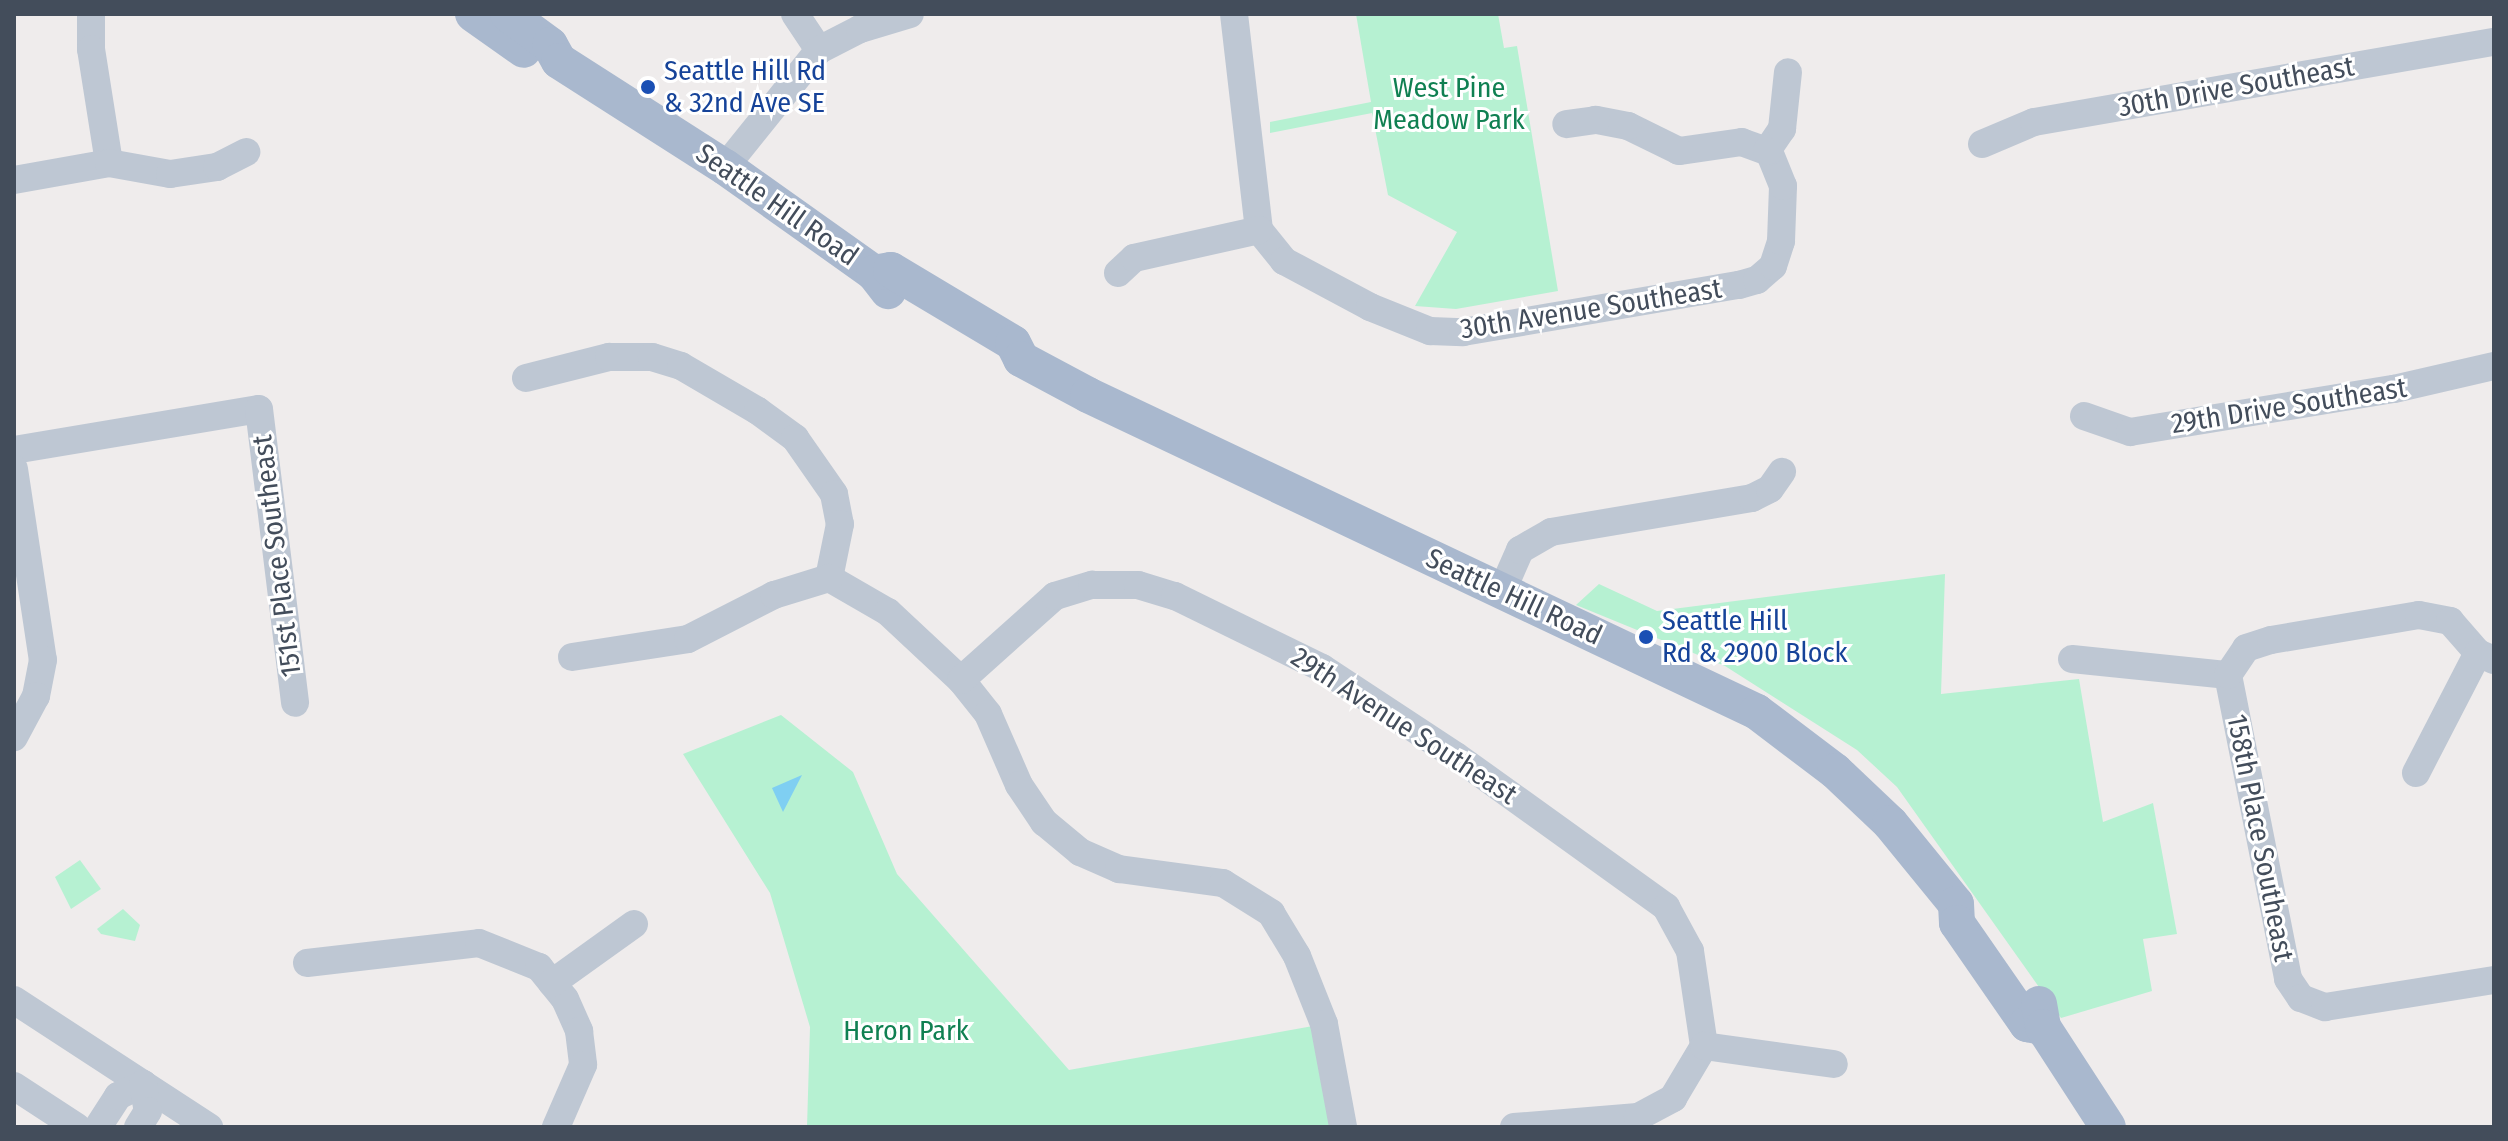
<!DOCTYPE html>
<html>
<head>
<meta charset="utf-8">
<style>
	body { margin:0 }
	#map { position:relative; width:2508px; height:1141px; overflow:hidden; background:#efecec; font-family:"Fira Sans Condensed",sans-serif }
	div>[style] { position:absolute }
	.green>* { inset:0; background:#b6f1d2 }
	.water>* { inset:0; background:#7fcff2 }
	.minor>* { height:28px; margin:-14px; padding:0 14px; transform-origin:14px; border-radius:14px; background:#bec7d3 }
	.major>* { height:36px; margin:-18px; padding:0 18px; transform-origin:18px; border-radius:18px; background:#a9b8ce }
	.dots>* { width:22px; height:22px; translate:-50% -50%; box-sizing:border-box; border:4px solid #fff; border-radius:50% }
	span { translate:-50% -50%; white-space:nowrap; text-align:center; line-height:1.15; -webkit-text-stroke:6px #fff; paint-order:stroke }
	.transit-label { font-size:28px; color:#164399 }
	.left { translate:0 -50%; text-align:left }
	.street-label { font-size:28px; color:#434d5b }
	.park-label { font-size:28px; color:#108052 }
	.frame { position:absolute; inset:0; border:16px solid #434d5b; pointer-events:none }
</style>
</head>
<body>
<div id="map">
	<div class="green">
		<div style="clip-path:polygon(1356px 14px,1498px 14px,1504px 48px,1517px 46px,1558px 291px,1456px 309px,1415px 306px,1457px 232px,1388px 195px,1372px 113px,1270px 133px,1270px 122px,1371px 102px)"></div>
		<div style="clip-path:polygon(1945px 574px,1941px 694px,2079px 679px,2103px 822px,2153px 803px,2177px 934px,2143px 939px,2152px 991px,2061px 1018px,1897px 787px,1857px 750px,1725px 666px,1576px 605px,1599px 584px,1657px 611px)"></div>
		<div style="clip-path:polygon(781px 715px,853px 772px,897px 874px,1069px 1070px,1324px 1024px,1343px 1127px,807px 1127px,810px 1027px,770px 893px,683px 754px)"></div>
		<div style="clip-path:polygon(80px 860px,101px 889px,71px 909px,55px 877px)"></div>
		<div style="clip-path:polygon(123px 909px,140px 925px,135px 941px,101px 934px,97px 929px)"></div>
	</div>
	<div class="water">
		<div style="clip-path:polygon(802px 775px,783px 812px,772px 788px)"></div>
	</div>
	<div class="minor">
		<div style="left:91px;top:14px;width:35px;rotate:90deg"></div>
		<div style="left:91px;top:49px;width:115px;rotate:81deg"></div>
		<div style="left:795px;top:14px;width:43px;rotate:56.3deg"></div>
		<div style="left:1234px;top:14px;width:217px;rotate:83.4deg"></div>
		<div style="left:1259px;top:230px;width:40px;rotate:51deg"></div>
		<div style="left:1284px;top:261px;width:98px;rotate:28.1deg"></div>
		<div style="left:1370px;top:307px;width:65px;rotate:21.8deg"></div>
		<div style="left:1430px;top:331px;width:33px;rotate:2deg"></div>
		<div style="left:1463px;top:332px;width:280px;rotate:-9.7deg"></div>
		<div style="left:1739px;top:285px;width:19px;rotate:-16deg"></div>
		<div style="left:1757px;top:280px;width:21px;rotate:-41deg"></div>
		<div style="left:1773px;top:266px;width:26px;rotate:-72deg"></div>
		<div style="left:1781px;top:241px;width:55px;rotate:-87.9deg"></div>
		<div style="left:1783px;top:186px;width:37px;rotate:-112deg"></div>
		<div style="left:1769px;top:152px;width:29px;rotate:-160deg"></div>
		<div style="left:1742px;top:142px;width:64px;rotate:171.9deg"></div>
		<div style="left:1679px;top:151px;width:57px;rotate:-153.9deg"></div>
		<div style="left:1628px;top:126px;width:33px;rotate:-169deg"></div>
		<div style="left:1596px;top:120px;width:30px;rotate:172deg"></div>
		<div style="left:1982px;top:144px;width:56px;rotate:-22.9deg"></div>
		<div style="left:2034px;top:122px;width:467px;rotate:-9.9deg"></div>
		<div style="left:1767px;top:151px;width:27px;rotate:-56deg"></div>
		<div style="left:1782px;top:129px;width:57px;rotate:-84deg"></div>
		<div style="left:725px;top:167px;width:150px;rotate:-51.2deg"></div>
		<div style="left:819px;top:50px;width:46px;rotate:-27.1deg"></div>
		<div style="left:860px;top:29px;width:52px;rotate:-16.7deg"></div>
		<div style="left:14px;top:180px;width:97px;rotate:-10.1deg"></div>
		<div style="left:109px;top:163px;width:62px;rotate:10.2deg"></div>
		<div style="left:170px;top:174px;width:48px;rotate:-8.5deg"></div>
		<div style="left:217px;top:167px;width:33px;rotate:-27deg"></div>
		<div style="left:1118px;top:273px;width:22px;rotate:-43deg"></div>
		<div style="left:1134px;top:258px;width:128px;rotate:-12.6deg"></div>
		<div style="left:526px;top:378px;width:86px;rotate:-14.2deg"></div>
		<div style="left:609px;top:357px;width:43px"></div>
		<div style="left:652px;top:357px;width:30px;rotate:17deg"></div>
		<div style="left:681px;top:366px;width:89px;rotate:30.3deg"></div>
		<div style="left:758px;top:411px;width:46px;rotate:36.1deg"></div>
		<div style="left:795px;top:438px;width:68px;rotate:55.1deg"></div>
		<div style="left:834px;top:494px;width:31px;rotate:79deg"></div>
		<div style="left:840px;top:524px;width:55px;rotate:101.5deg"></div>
		<div style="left:2084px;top:416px;width:49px;rotate:19.2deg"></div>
		<div style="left:2130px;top:432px;width:267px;rotate:-9.3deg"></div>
		<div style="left:2394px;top:389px;width:103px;rotate:-13deg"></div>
		<div style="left:14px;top:450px;width:248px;rotate:-9.5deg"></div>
		<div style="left:259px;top:409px;width:296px;rotate:83deg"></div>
		<div style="left:14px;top:469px;width:193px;rotate:81.4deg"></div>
		<div style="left:43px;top:660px;width:37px;rotate:101deg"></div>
		<div style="left:36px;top:696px;width:47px;rotate:118.2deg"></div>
		<div style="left:829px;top:578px;width:68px;rotate:30deg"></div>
		<div style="left:888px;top:612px;width:100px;rotate:43deg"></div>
		<div style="left:961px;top:680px;width:43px;rotate:51.5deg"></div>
		<div style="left:988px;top:714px;width:77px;rotate:66.4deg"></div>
		<div style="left:1019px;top:785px;width:45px;rotate:56deg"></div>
		<div style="left:1044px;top:822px;width:47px;rotate:39.8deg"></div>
		<div style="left:1080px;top:852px;width:43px;rotate:23.6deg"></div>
		<div style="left:1119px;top:869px;width:105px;rotate:7.7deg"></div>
		<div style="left:1223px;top:883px;width:57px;rotate:32deg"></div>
		<div style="left:1271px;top:913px;width:50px;rotate:58.8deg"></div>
		<div style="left:1297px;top:956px;width:73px;rotate:68.3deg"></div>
		<div style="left:1324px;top:1024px;width:105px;rotate:79.5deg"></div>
		<div style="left:1502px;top:591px;width:45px;rotate:-66.3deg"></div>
		<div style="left:1520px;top:550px;width:36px;rotate:-30deg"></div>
		<div style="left:1551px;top:532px;width:204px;rotate:-9.6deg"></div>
		<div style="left:1752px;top:498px;width:20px;rotate:-27deg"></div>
		<div style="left:1770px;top:489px;width:21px;rotate:-55deg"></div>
		<div style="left:572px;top:657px;width:117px;rotate:-8.8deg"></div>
		<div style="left:688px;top:639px;width:97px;rotate:-27.1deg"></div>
		<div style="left:774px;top:595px;width:58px;rotate:-17.2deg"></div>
		<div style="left:2072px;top:659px;width:157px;rotate:5.9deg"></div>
		<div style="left:2228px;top:675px;width:310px;rotate:78.8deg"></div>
		<div style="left:2288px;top:979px;width:23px;rotate:56deg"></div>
		<div style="left:2301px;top:998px;width:26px;rotate:21deg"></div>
		<div style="left:2325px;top:1007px;width:171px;rotate:-9.1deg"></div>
		<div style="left:2228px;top:675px;width:32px;rotate:-56deg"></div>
		<div style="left:2246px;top:648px;width:26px;rotate:-18deg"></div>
		<div style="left:2271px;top:640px;width:150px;rotate:-9.6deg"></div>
		<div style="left:2419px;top:615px;width:32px;rotate:11deg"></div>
		<div style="left:2450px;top:621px;width:43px;rotate:48.8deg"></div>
		<div style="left:2478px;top:653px;width:17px;rotate:24deg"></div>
		<div style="left:961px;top:680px;width:126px;rotate:-41.8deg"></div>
		<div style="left:1055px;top:596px;width:39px;rotate:-17deg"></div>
		<div style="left:1092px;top:585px;width:46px"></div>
		<div style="left:1138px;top:585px;width:39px;rotate:17deg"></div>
		<div style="left:1175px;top:596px;width:164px;rotate:26.1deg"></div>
		<div style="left:1322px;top:668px;width:160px;rotate:33.3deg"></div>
		<div style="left:1456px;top:756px;width:259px;rotate:35.7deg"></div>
		<div style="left:1666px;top:907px;width:50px;rotate:61.4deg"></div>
		<div style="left:1690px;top:951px;width:96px;rotate:81.6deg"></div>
		<div style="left:2416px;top:773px;width:135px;rotate:-62.7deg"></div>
		<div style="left:307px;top:963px;width:173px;rotate:-6.6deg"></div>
		<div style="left:479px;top:943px;width:65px;rotate:21.8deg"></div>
		<div style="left:539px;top:967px;width:41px;rotate:50.9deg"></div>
		<div style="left:565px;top:999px;width:35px;rotate:66deg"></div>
		<div style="left:579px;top:1031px;width:34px;rotate:83deg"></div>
		<div style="left:583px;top:1065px;width:68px;rotate:113.5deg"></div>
		<div style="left:552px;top:983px;width:101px;rotate:-35.7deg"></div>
		<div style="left:14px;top:1000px;width:233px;rotate:33.1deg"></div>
		<div style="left:14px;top:1086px;width:75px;rotate:33.1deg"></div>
		<div style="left:98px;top:1127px;width:37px;rotate:-57deg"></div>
		<div style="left:118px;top:1096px;width:28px;rotate:-26deg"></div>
		<div style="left:143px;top:1084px;width:27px;rotate:80deg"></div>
		<div style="left:148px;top:1111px;width:19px;rotate:122deg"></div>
		<div style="left:1514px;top:1127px;width:124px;rotate:-4.6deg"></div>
		<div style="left:1638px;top:1117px;width:40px;rotate:-28deg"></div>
		<div style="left:1673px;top:1098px;width:61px;rotate:-59.2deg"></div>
		<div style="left:1704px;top:1046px;width:131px;rotate:7.9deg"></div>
	</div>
	<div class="major">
		<div style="left:473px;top:14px;width:62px;rotate:35.2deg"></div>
		<div style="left:508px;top:14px;width:52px;rotate:36.4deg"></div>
		<div style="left:550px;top:45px;width:18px;rotate:61deg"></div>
		<div style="left:559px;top:61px;width:197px;rotate:32.6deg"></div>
		<div style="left:725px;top:167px;width:183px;rotate:35.4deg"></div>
		<div style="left:874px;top:273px;width:23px;rotate:52deg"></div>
		<div style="left:874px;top:273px;width:17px;rotate:-10deg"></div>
		<div style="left:891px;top:270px;width:142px;rotate:30.9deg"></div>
		<div style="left:1013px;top:343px;width:18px;rotate:63deg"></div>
		<div style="left:1021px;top:359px;width:76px;rotate:28.2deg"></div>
		<div style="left:1088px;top:395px;width:740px;rotate:25.35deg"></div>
		<div style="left:1757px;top:712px;width:98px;rotate:37.1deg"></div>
		<div style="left:1835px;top:771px;width:76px;rotate:43.4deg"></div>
		<div style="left:1890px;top:823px;width:104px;rotate:50.8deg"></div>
		<div style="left:1956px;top:904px;width:19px;rotate:87deg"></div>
		<div style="left:1957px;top:923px;width:123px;rotate:55.3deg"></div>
		<div style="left:2027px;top:1024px;width:16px;rotate:11deg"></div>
		<div style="left:2039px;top:1004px;width:23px;rotate:80deg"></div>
		<div style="left:2043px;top:1027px;width:119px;rotate:57deg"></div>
	</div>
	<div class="dots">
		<div style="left:648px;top:87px;background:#1a4fb4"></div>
		<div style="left:1646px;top:637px;background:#1a4fb4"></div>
	</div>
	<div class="transit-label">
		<span class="left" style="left:664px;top:87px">Seattle Hill Rd<br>&amp; 32nd Ave SE</span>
		<span class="left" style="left:1662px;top:637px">Seattle Hill<br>Rd &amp; 2900 Block</span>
	</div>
	<div class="street-label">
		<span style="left:2236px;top:87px;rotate:-10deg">30th Drive Southeast</span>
		<span style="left:777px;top:205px;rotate:35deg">Seattle Hill Road</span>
		<span style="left:1591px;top:309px;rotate:-9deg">30th Avenue Southeast</span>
		<span style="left:2289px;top:406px;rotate:-9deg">29th Drive Southeast</span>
		<span style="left:277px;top:556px;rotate:-97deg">151st Place Southeast</span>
		<span style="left:1514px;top:597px;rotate:25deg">Seattle Hill Road</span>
		<span style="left:1404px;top:726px;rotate:33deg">29th Avenue Southeast</span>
		<span style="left:2260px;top:838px;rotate:79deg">158th Place Southeast</span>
	</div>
	<div class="park-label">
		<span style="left:1449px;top:104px">West Pine<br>Meadow Park</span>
		<span style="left:906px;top:1031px">Heron Park</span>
	</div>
	<div class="frame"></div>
</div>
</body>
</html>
